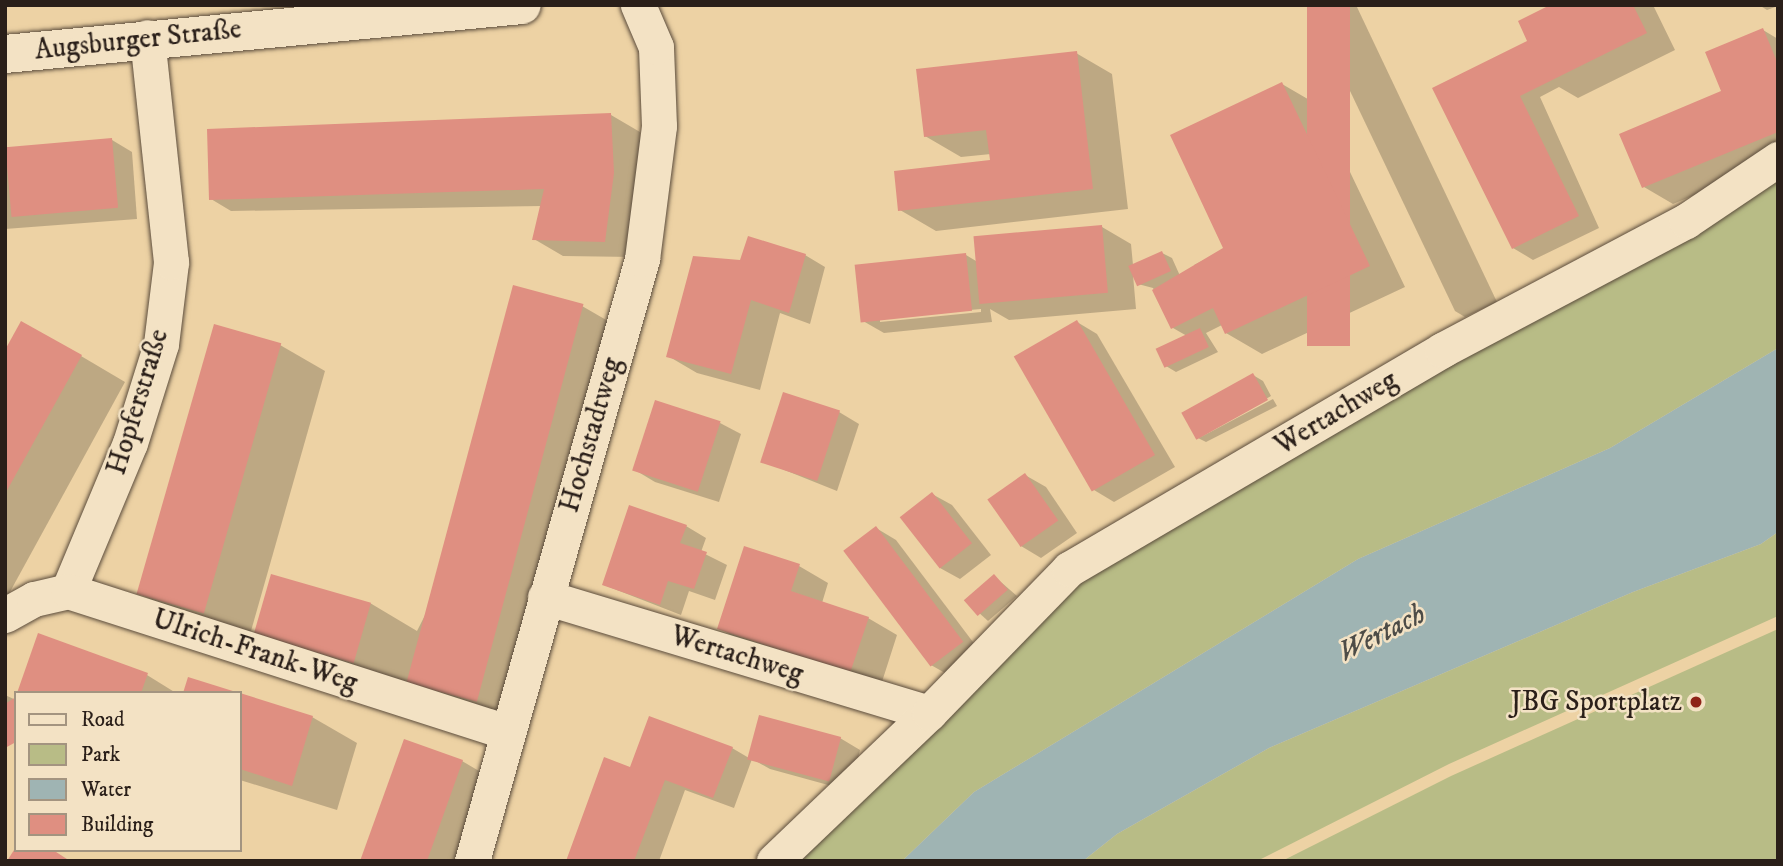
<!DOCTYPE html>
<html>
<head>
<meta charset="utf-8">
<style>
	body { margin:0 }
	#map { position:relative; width:1783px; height:866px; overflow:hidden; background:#edd2a4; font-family:"IM FELL DW Pica",serif }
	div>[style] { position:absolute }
	.green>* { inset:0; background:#b8bc86 }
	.water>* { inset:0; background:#9fb4b3 }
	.shadow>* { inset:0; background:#0003; transform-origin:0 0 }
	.building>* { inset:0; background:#df8f81; transform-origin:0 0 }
	.roads { filter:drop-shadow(0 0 2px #5b4c3c) drop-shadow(0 0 2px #5b4c3c) }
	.minor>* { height:35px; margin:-17.5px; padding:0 17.5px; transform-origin:17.5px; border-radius:17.5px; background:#f3e2c4 }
	.secondary>* { height:38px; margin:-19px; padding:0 19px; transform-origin:19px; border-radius:19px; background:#f3e2c4 }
	.dots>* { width:19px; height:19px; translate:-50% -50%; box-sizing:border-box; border:4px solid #f3e2c4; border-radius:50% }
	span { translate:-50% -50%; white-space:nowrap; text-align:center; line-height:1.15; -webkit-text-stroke:5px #f3e2c4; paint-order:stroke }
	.street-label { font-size:28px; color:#2a1f19 }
	.poi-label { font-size:28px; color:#2a1f19 }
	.right { translate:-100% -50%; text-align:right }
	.water-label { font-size:30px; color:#4d4c47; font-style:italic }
	.frame { position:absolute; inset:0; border:7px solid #2a1f19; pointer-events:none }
	.legend { position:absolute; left:14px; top:691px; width:228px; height:161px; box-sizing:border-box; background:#f3e2c4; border:2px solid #a39480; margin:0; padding:9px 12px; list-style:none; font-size:21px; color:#2a1f19 }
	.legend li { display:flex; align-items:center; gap:14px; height:35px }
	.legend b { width:35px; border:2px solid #a39480 }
</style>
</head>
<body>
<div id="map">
	<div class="green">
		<div style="clip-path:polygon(1778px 173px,1778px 348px,1610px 448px,1358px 559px,974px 792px,902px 861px,784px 861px,1074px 575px)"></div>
		<div style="clip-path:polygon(1778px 532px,1778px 616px,1449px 764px,1257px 861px,1083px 861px,1117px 834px,1269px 748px,1633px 592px,1761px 544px)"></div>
		<div style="clip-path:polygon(1778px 629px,1778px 861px,1282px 861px,1451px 776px)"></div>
	</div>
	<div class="water">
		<div style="clip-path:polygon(1778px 348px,1778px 532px,1761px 544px,1633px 592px,1269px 748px,1117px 834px,1083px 861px,902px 861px,974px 792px,1358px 559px,1610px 448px)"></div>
	</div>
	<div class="shadow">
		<div style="clip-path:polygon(1309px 5px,1356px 5px,1497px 302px,1465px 317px,1455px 311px)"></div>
		<div style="clip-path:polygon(1554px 5px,1653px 5px,1675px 50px,1578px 98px,1559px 87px,1540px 97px,1599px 228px,1533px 260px,1513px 248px,1434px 89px,1527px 43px)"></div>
		<div style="clip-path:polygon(1759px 5px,1778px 5px,1778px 6px,1767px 10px)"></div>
		<div style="clip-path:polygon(1763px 30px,1778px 39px,1778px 160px,1673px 204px,1644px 187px,1724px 92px)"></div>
		<div style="clip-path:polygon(1076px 53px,1112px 74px,1128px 209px,936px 231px,900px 210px,991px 162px,991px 154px,961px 157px,925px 136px)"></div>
		<div style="clip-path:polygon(evenodd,1282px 84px,1318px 105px,1405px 287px,1262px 354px,1226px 333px,1222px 325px,1206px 333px,1218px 352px,1176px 372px,1166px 366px,1187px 336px,1173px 328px,1153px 288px,1138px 284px,1133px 275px,1136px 309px,1009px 320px,990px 309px,992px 322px,884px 333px,863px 321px,966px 255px,976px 261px,1102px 227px,1131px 244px,1133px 265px,1162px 253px,1172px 258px,1181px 278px,1198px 274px,1194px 265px,1226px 249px,1282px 84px,981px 309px,981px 312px,880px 322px,880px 318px,981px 309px)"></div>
		<div style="clip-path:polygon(611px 115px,640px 132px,642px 190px,633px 257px,563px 256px,534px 239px,542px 206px,231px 211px,211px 199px)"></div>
		<div style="clip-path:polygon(112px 140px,132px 152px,137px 219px,5px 229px,5px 148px)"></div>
		<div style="clip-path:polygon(805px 255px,825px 267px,810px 324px,780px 313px,760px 390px,697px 373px,668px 356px,748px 263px)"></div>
		<div style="clip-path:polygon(582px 306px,627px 332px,516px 726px,301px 660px,370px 603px,417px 631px)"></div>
		<div style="clip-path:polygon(1077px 322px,1097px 334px,1175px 467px,1114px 502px,1094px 490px)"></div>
		<div style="clip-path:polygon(280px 345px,325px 371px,249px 638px,185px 620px,141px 594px)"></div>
		<div style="clip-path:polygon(5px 354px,81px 356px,125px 382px,5px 601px)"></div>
		<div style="clip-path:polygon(1253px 375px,1263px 381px,1271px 396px,1199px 438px,1273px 399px,1277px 406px,1206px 442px,1196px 437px)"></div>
		<div style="clip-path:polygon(839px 412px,859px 424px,837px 491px,762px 461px)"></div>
		<div style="clip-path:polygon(720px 423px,741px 434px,719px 502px,655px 482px,635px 470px)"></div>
		<div style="clip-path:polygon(1025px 475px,1046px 487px,1077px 533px,1041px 558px,1021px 546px)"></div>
		<div style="clip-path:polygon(932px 494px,952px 505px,991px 555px,960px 579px,940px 568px)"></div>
		<div style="clip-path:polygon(686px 526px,706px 538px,701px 552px,727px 565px,715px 600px,689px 591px,681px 615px,604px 585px)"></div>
		<div style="clip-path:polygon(876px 528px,896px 540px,982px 654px,952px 677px,931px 665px)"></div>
		<div style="clip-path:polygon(799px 566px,828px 583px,822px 603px,868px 618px,897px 635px,880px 688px,748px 645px,719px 628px)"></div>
		<div style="clip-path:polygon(994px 576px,1017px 596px,988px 621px,966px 601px)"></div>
		<div style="clip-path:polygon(39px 636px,147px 675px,176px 693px,18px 693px)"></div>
		<div style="left:5px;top:695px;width:12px;height:88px;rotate:24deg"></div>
		<div style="clip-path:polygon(240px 695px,312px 717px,357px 743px,337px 810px,240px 780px)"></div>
		<div style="clip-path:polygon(840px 738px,860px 750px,850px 791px,770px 769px,752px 759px,734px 808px,685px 790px,659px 861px,568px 861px,631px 769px,732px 748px,749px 758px)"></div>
		<div style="clip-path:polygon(462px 761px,491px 778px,462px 861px,362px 861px)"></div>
	</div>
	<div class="building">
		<div style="left:1307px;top:5px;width:43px;height:341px"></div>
		<div style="clip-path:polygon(1550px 5px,1633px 5px,1647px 33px,1520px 96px,1579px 216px,1512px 249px,1432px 88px,1527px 41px,1518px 21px)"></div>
		<div style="clip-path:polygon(1763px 28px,1778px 64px,1778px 132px,1642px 188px,1619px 134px,1721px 91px,1705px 52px)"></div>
		<div style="clip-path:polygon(1077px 51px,1093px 189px,898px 211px,894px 171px,990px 160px,986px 130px,924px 137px,916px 69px)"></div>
		<div style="clip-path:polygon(1282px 82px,1370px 266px,1225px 334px,1213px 308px,1171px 329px,1152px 290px,1223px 248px,1170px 135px)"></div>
		<div style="clip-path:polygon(611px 113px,614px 173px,605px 242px,532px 240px,544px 189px,209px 200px,207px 129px)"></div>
		<div style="left:112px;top:138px;width:70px;height:107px;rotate:85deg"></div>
		<div style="left:1102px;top:225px;width:68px;height:129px;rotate:85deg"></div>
		<div style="clip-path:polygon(748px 236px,806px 254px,789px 313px,751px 300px,731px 374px,666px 357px,693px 256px,740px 260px)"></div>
		<div style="left:1162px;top:251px;width:22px;height:37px;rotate:66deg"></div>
		<div style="left:966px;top:253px;width:58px;height:112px;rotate:84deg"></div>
		<div style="left:513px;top:285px;width:73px;height:412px;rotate:15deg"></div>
		<div style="left:1077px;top:320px;width:156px;height:73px;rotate:60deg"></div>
		<div style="clip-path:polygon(21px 321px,82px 355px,5px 494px,5px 350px)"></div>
		<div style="left:214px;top:324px;width:70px;height:281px;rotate:16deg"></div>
		<div style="left:1200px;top:328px;width:21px;height:49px;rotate:65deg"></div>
		<div style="left:1253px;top:373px;width:31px;height:82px;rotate:61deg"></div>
		<div style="left:783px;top:392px;width:60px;height:74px;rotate:18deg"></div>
		<div style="left:655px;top:400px;width:69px;height:74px;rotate:18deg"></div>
		<div style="left:1025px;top:473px;width:58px;height:46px;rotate:55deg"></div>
		<div style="left:932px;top:492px;width:65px;height:41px;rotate:52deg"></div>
		<div style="clip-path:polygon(629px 505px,687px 525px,680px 543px,707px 552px,694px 589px,668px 581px,660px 605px,602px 585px)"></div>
		<div style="left:876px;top:526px;width:145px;height:41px;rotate:53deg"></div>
		<div style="clip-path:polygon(744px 546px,800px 564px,791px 591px,869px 617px,850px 673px,717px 629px)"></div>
		<div style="left:271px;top:574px;width:104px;height:63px;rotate:16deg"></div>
		<div style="left:994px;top:574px;width:21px;height:40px;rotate:49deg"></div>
		<div style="clip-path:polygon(38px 633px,148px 673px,141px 693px,17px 693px)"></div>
		<div style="clip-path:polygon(188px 677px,236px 692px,236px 693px,183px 693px)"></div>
		<div style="clip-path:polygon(240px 693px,313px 716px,292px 786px,240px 769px)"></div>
		<div style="clip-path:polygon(16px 697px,16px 742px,5px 748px,5px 704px)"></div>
		<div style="left:759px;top:715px;width:85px;height:46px;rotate:15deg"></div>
		<div style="clip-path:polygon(649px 716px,733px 747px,713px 798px,665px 780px,634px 861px,566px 861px,604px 757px,630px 767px)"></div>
		<div style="clip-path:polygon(404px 739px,463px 760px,427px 861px,360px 861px)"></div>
		<div style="clip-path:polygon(14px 850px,53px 850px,70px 861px,7px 861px)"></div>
	</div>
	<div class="roads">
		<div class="minor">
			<div style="left:68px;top:591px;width:160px;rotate:-67.3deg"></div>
			<div style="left:130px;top:443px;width:104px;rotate:-72.6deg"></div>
			<div style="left:161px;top:344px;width:83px;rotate:-83deg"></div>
			<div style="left:171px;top:262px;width:226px;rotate:-96.1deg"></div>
			<div style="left:545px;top:597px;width:401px;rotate:16.8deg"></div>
			<div style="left:5px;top:615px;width:33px;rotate:-29deg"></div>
			<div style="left:34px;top:599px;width:35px;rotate:-13deg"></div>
			<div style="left:68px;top:591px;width:461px;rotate:17.8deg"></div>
			<div style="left:472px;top:861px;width:626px;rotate:-74.23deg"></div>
			<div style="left:642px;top:259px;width:134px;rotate:-82.7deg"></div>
			<div style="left:659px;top:126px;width:79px;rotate:-92.2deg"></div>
			<div style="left:656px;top:47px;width:46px;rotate:-113.2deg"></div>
			<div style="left:774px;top:861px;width:214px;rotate:-43.7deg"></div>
			<div style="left:929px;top:713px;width:201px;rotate:-45.8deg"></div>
			<div style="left:1069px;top:569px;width:433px;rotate:-30.4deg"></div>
			<div style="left:1442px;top:350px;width:276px;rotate:-27.9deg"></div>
			<div style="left:1686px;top:221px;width:111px;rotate:-34deg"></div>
		</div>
		<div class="secondary">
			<div style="left:5px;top:54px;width:519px;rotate:-5.41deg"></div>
		</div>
	</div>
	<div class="dots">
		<div style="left:1696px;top:702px;background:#8f2418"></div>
	</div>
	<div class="street-label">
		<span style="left:138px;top:40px;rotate:-6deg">Augsburger Straße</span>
		<span style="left:138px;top:402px;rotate:-73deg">Hopferstraße</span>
		<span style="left:1336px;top:413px;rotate:-31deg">Wertachweg</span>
		<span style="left:591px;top:435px;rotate:-74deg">Hochstadtweg</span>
		<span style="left:255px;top:651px;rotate:18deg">Ulrich-Frank-Weg</span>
		<span style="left:737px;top:655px;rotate:17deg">Wertachweg</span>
	</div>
	<div class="poi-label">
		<span class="right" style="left:1682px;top:702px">JBG Sportplatz</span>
	</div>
	<div class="water-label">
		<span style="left:1382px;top:634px;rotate:-27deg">Wertach</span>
	</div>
	<div class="frame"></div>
	<ul class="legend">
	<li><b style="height:9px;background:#f3e2c4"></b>Road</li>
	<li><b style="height:19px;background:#b8bc86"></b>Park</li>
	<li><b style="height:19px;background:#9fb4b3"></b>Water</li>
	<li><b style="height:19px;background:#df8f81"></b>Building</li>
	</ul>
</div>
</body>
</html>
